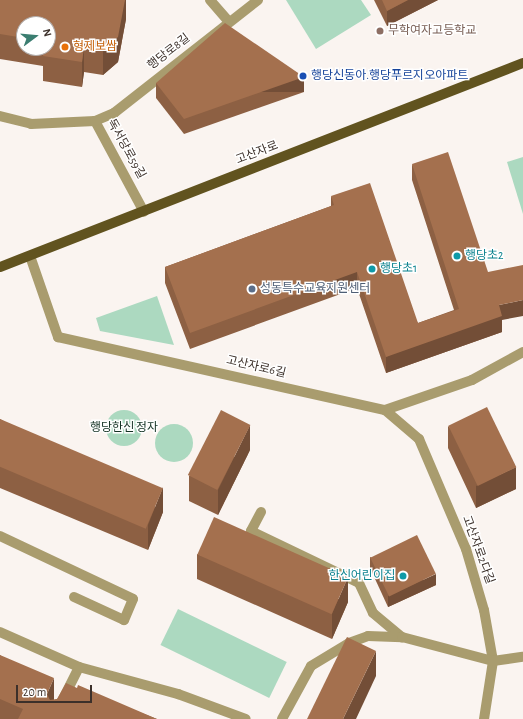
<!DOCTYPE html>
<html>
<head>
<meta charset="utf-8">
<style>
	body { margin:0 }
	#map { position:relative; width:523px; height:719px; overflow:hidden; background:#faf4f0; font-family:"Alegreya Sans","Noto Sans KR",sans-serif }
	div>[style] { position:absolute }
	.green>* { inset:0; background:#acd9c0; transform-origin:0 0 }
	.round { border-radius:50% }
	.minor>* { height:10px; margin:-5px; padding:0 5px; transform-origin:5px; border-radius:5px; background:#a99c6e }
	.primary>* { height:10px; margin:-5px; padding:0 5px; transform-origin:5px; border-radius:5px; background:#61531f }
	.wall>* { inset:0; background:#8d6043 }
	.shaded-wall>* { inset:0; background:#734e37; transform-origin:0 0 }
	.building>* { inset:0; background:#a4704e; transform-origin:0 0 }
	.dots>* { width:11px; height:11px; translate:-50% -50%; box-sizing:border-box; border:2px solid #fff; border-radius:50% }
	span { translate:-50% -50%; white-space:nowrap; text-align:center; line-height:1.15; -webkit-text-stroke:3px #fff; paint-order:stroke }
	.education-label { font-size:12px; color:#785e54 }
	.left { translate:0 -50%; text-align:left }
	.food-label { font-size:12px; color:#c56008 }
	.street-label { font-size:12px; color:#3c302a }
	.transit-label { font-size:12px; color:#164399 }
	.culture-label { font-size:12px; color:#0d838f }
	.right { translate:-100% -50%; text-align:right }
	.service-label { font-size:12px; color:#4e5e75 }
	.park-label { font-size:12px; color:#133123 }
	.north { position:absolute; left:16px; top:16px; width:40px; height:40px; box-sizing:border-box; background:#fff; border:1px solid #b1acaa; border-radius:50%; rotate:74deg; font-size:11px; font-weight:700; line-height:16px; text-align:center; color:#3c302a }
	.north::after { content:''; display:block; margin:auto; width:14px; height:18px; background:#3b7e71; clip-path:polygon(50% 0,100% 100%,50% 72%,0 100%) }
	.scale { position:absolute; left:16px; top:685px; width:76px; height:18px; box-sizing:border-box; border:2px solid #3c302a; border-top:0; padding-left:5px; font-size:12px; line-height:14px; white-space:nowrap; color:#3c302a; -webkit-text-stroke:3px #fff; paint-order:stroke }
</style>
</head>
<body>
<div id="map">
	<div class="green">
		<div style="clip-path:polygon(286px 0,361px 0,371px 15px,316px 49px)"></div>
		<div style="clip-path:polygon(523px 157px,523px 214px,507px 162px)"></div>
		<div style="clip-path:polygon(157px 296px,174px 345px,100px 331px,96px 318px)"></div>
		<div class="round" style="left:106px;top:410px;width:36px;height:36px"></div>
		<div class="round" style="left:155px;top:424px;width:38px;height:38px"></div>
		<div style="left:178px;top:609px;width:121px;height:40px;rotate:26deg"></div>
	</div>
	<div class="minor">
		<div style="left:210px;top:0;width:29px;rotate:49deg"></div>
		<div style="left:0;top:116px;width:32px;rotate:14deg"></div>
		<div style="left:31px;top:124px;width:64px;rotate:-2.7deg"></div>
		<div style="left:95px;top:121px;width:103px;rotate:61.7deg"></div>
		<div style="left:95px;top:121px;width:21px;rotate:-23deg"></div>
		<div style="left:114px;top:113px;width:183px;rotate:-38.1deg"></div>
		<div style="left:30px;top:256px;width:86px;rotate:70.9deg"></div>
		<div style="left:58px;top:337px;width:335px;rotate:12.6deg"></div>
		<div style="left:385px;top:410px;width:92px;rotate:-19deg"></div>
		<div style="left:472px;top:380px;width:58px;rotate:-28.8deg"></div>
		<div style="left:385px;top:410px;width:45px;rotate:40.5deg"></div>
		<div style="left:419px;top:439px;width:120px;rotate:66.9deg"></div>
		<div style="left:466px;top:549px;width:64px;rotate:73.6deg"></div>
		<div style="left:484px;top:610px;width:52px;rotate:80deg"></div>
		<div style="left:493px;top:661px;width:59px;rotate:98.8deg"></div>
		<div style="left:261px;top:512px;width:21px;rotate:118deg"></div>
		<div style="left:251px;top:531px;width:120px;rotate:25.7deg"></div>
		<div style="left:359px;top:583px;width:33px;rotate:65deg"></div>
		<div style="left:373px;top:613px;width:38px;rotate:40deg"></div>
		<div style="left:0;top:536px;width:147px;rotate:25.3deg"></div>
		<div style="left:133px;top:599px;width:23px;rotate:113deg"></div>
		<div style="left:124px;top:620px;width:55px;rotate:-155.3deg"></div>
		<div style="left:0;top:632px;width:86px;rotate:23.9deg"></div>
		<div style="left:79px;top:667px;width:103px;rotate:15.3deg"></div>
		<div style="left:178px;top:694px;width:72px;rotate:20.2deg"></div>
		<div style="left:53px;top:719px;width:58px;rotate:-63.4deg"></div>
		<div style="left:282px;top:719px;width:60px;rotate:-61.3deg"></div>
		<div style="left:311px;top:666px;width:44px;rotate:-31.2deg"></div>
		<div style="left:349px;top:643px;width:20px;rotate:-20deg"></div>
		<div style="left:368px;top:636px;width:34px;rotate:2deg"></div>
		<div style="left:402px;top:637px;width:94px;rotate:14.8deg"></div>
		<div style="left:493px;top:661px;width:30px;rotate:-8deg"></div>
	</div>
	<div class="primary">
		<div style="left:0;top:267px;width:561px;rotate:-21.31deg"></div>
	</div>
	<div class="wall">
		<div style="clip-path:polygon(evenodd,0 0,126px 0,126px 19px,118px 62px,103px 75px,84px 72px,82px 87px,43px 81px,43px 66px,0 59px,0 0,24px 24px,48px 24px,48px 48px,24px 48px,24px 24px)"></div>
		<div style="clip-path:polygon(374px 0,438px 0,387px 26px)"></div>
		<div style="clip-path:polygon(156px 83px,304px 92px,184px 134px,156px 98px)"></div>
		<div style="clip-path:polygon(412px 164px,502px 320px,502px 332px,386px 373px,357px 288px,190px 349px,165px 283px,165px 267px,331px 206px,331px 196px,418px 323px,454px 310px,412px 180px)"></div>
		<div style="clip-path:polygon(0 419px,163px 512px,148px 550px,0 488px)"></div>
		<div style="clip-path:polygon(448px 426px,516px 489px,476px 508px,448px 448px)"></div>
		<div style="clip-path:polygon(250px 450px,218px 515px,189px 501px,189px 476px)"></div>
		<div style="clip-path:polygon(197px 554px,348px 602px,332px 639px,197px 579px)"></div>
		<div style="clip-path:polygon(370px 557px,436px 585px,388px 607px,370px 568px)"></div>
		<div style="clip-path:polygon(0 655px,54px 700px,57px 699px,77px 688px,157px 719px,0 719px)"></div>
	</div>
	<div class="shaded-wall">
		<div style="clip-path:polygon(125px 0,126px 0,126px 19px,118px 62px,103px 75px,103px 50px)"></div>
		<div style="clip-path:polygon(408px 0,438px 0,387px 26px,387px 11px)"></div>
		<div style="clip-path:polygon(84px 47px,84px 72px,82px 87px,82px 62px)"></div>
		<div style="left:304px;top:77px;width:15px;height:127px;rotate:90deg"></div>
		<div style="left:357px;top:272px;width:16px;height:178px;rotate:90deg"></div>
		<div style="clip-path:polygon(523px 300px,523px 316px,502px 320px,502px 332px,386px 373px,386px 357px,499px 305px)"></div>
		<div style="clip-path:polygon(250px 425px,250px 450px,218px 515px,218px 490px)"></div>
		<div style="clip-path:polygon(516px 467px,516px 489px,476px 508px,476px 486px)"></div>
		<div style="clip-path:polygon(163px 487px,163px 512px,148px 550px,148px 525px)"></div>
		<div style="clip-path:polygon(436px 574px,436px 585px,388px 607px,388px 596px)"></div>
		<div style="clip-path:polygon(348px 577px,348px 602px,332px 639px,332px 614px)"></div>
		<div style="clip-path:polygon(376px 651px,376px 676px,356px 719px,343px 719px)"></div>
		<div style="clip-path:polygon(54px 678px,54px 703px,47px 719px,47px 694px)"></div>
	</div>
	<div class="building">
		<div style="clip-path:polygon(0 0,125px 0,118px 37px,103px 50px,84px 47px,82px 62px,43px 56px,44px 48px,48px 48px,48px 24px,24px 24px,24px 38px,0 34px)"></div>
		<div style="clip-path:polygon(382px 0,408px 0,387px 11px)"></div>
		<div style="clip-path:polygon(225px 23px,304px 77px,184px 119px,156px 83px)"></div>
		<div style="clip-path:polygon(448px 152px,488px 272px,523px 265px,523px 300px,499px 305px,502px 316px,386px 357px,357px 272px,190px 333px,165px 267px,334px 205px,331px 196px,370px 183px,418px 323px,459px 309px,412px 164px)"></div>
		<div style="left:487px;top:407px;width:67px;height:43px;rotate:64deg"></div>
		<div style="left:221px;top:410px;width:33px;height:73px;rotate:27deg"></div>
		<div style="left:0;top:419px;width:177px;height:44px;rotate:23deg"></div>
		<div style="left:214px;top:517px;width:147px;height:41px;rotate:24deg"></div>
		<div style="left:417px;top:535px;width:43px;height:52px;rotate:64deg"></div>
		<div style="clip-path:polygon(347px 637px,376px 651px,343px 719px,307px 719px)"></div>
		<div style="clip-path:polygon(0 655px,54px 678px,47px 694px,50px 700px,57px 699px,66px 683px,77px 688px,78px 685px,157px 719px,18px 719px,23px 709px,0 699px)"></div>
	</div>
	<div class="dots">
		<div style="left:380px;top:31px;background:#8d6e63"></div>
		<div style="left:65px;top:47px;background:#e8710a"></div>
		<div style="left:303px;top:76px;background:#1a4fb4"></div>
		<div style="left:457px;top:256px;background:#0f9aa8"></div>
		<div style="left:372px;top:269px;background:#0f9aa8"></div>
		<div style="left:252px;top:289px;background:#5c6f8a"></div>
		<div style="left:403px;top:576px;background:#0f9aa8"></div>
	</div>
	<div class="education-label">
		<span class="left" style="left:388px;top:31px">무학여자고등학교</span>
	</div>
	<div class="food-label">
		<span class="left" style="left:73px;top:47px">형제보쌈</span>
	</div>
	<div class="street-label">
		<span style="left:169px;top:52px;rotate:-38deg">행당로8길</span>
		<span style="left:126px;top:149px;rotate:61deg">독서당로59길</span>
		<span style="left:257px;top:153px;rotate:-21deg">고산자로</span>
		<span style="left:256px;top:367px;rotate:13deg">고산자로6길</span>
		<span style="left:478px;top:550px;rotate:70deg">고산자로2다길</span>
	</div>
	<div class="transit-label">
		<span class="left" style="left:311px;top:76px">행당신동아.행당푸르지오아파트</span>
	</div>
	<div class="culture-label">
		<span class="left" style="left:465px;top:256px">행당초2</span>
		<span class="left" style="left:380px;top:269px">행당초1</span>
		<span class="right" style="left:395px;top:576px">한신어린이집</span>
	</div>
	<div class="service-label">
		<span class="left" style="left:260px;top:289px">성동특수교육지원센터</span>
	</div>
	<div class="park-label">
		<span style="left:124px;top:428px">행당한신 정자</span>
	</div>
	<div class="north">N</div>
	<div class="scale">20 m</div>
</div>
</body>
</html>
